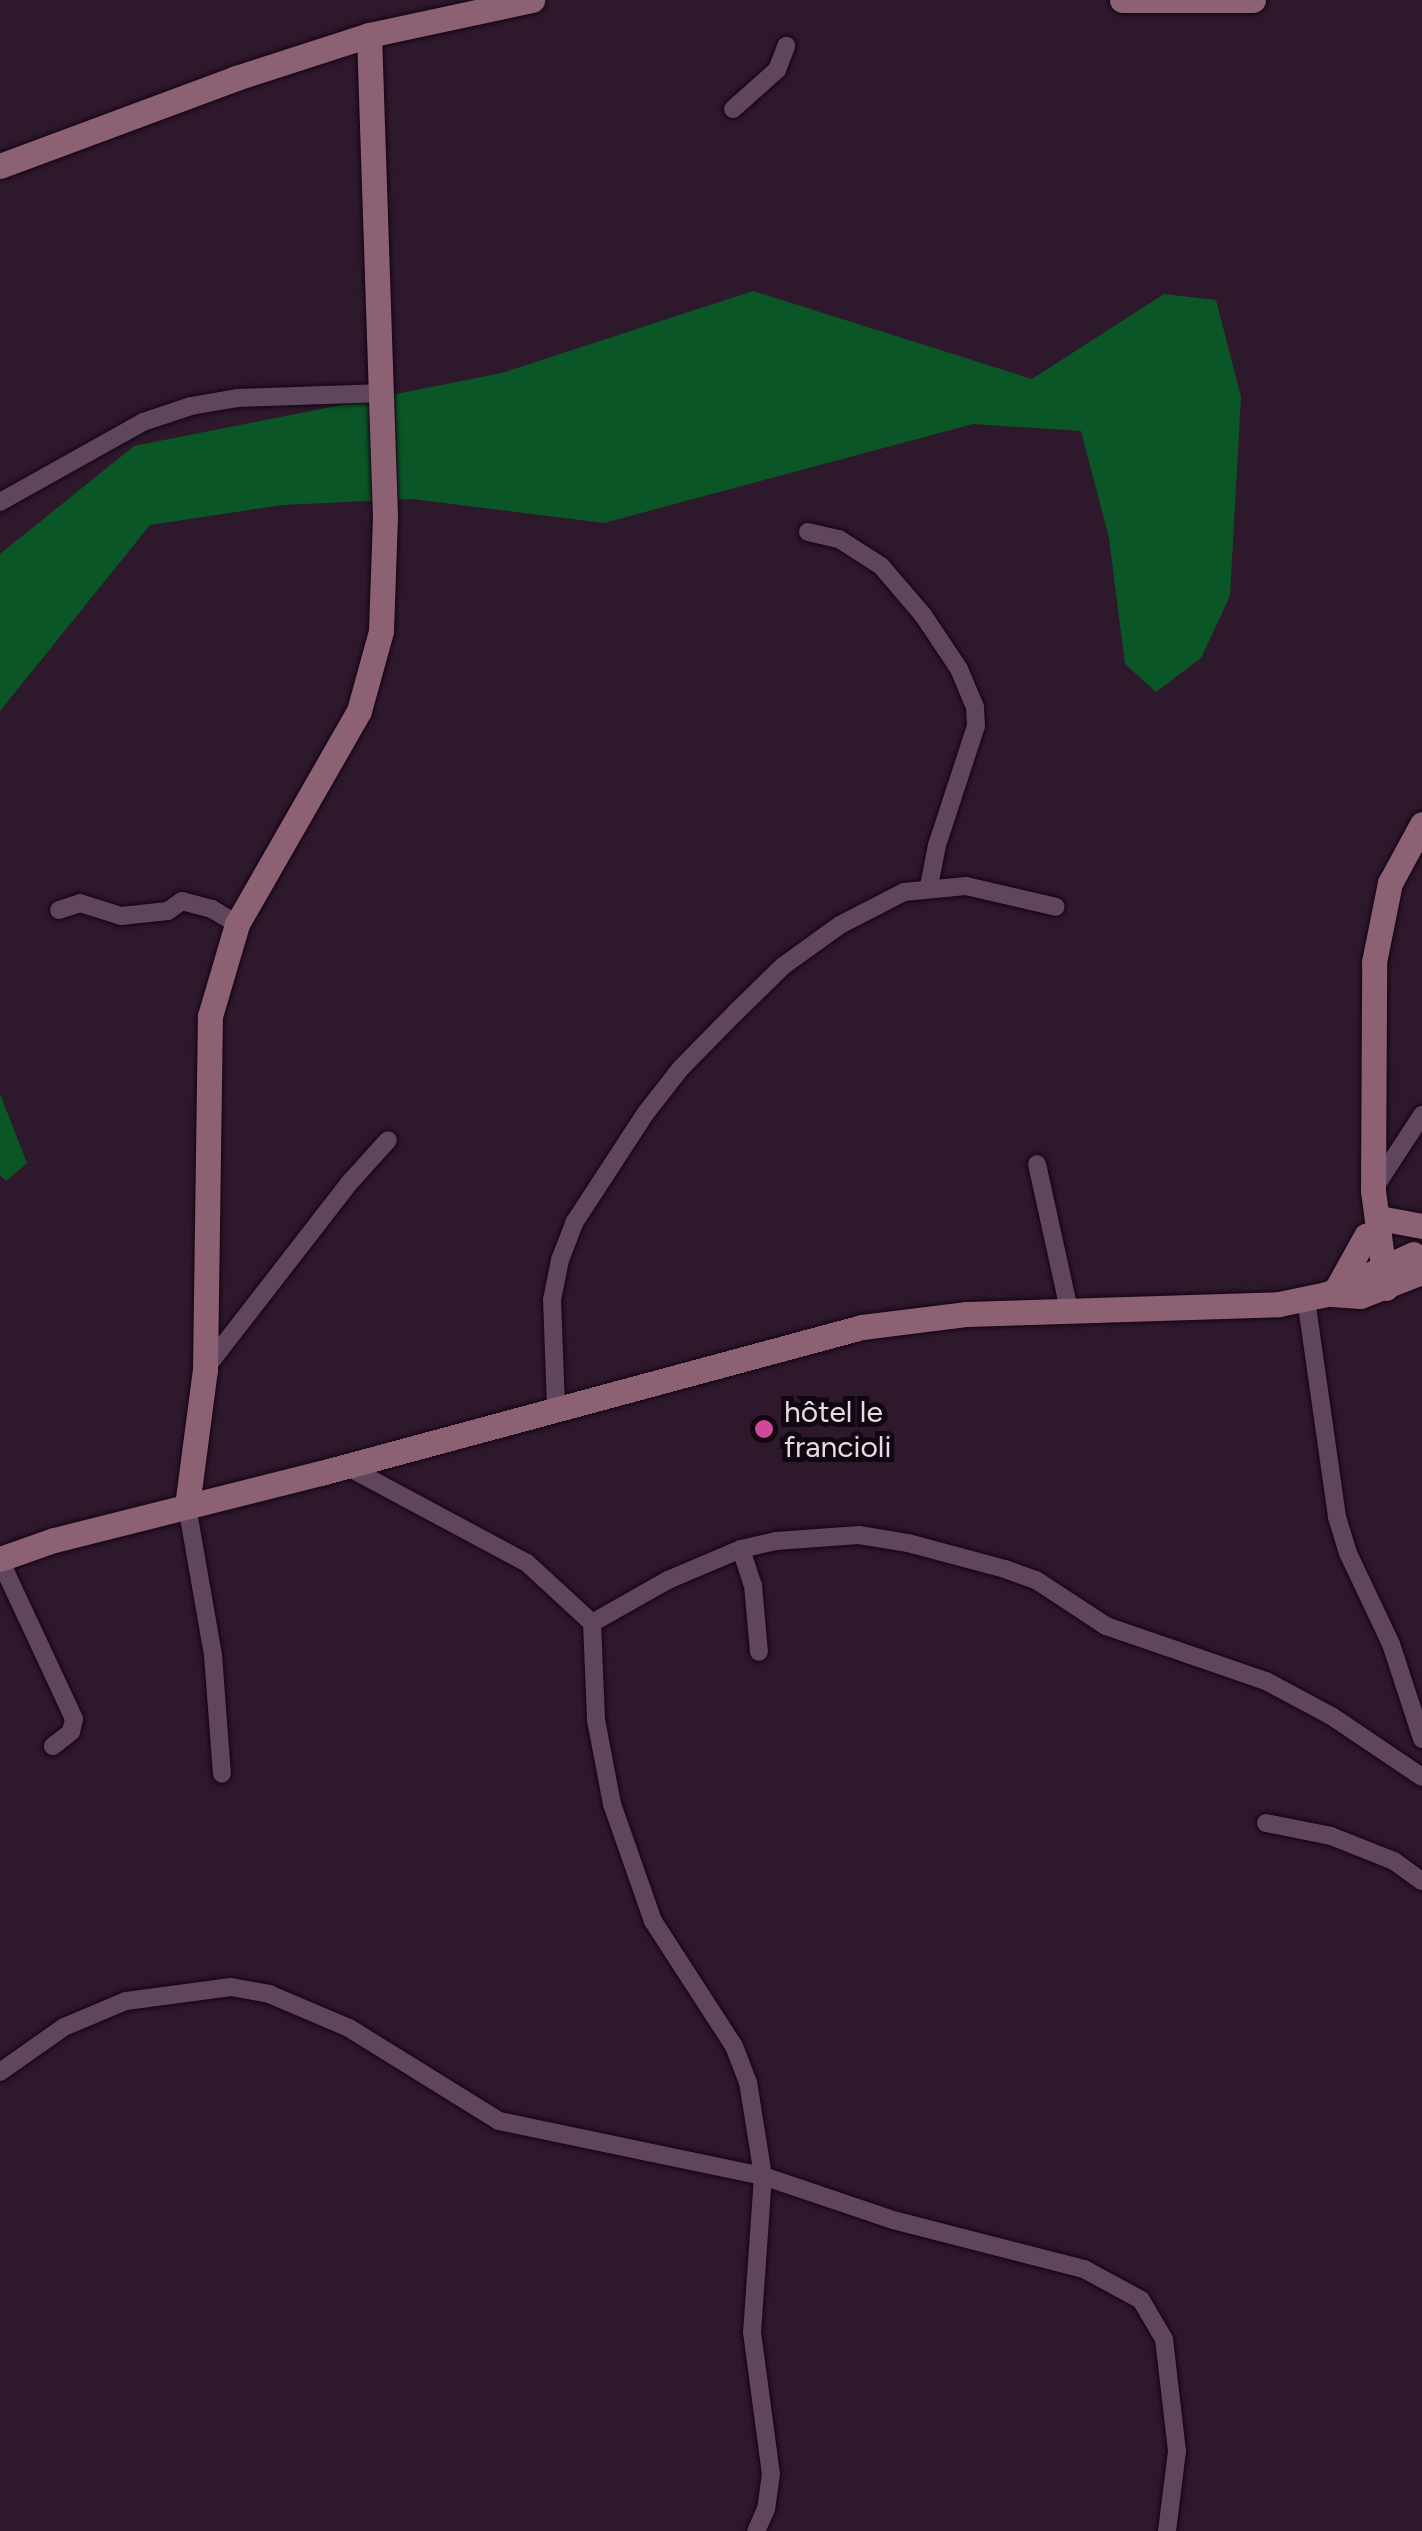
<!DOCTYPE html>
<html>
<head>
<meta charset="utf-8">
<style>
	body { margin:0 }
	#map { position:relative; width:1422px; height:2531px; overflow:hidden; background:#2e182c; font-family:Figtree,sans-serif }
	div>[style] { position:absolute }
	.green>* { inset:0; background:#0a5627 }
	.roads { filter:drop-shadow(0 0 2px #150314) drop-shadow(0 0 2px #150314) }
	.street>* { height:18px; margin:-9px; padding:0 9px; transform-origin:9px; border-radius:9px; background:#5f465c }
	.secondary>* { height:25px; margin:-12.5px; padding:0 12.5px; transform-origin:12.5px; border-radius:12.5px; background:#8d6174 }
	.dots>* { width:28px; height:28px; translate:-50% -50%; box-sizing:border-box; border:5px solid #110710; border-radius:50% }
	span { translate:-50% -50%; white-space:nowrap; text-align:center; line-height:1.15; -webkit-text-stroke:10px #110710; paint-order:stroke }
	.poi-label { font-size:30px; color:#e9dae7 }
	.left { translate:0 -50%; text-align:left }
</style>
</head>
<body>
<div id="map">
	<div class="green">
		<div style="clip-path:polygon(753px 291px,1032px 379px,1164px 294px,1216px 300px,1241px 397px,1230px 596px,1201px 658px,1156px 692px,1125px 664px,1109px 538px,1081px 431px,973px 424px,604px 523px,412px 499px,283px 505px,150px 525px,0 711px,0 554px,134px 446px,502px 373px)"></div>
		<div style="clip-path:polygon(0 1094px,27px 1163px,6px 1181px,0 1175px)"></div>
	</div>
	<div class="roads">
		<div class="street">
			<div style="left:733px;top:109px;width:59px;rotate:-41.6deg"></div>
			<div style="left:777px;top:70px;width:26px;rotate:-69deg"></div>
			<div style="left:0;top:502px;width:164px;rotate:-29.2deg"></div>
			<div style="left:143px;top:422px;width:51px;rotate:-18.4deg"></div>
			<div style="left:191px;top:406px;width:48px;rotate:-9.7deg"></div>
			<div style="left:238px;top:398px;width:144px;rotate:-2deg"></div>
			<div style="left:808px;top:532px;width:32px;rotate:13deg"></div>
			<div style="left:839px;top:539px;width:50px;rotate:32.7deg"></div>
			<div style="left:881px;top:566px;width:65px;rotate:49.4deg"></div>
			<div style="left:923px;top:615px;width:65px;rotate:56.3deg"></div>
			<div style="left:959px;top:669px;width:41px;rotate:67.2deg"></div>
			<div style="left:975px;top:707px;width:19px;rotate:87deg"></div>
			<div style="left:976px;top:726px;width:125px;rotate:108.1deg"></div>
			<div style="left:937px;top:845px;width:42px;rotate:101deg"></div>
			<div style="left:59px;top:910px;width:22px;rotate:-18deg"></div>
			<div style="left:80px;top:903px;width:43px;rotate:17.6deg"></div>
			<div style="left:121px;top:916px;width:47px;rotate:-6.1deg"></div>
			<div style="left:168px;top:911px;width:17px;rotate:-36deg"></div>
			<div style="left:182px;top:901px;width:31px;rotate:15deg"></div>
			<div style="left:212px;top:909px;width:29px;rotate:31deg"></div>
			<div style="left:1037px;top:1164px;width:149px;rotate:77.6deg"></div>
			<div style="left:1373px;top:1190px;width:90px;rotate:-56.8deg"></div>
			<div style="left:1306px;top:1299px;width:220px;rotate:81.9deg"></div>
			<div style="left:1337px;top:1517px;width:38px;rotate:73deg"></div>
			<div style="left:1348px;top:1553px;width:101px;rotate:64.7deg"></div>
			<div style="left:1391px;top:1644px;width:100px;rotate:71.9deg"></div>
			<div style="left:205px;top:1369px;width:238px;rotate:-52.2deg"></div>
			<div style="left:351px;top:1181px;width:55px;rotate:-47.9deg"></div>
			<div style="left:556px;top:1407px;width:107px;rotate:-92.1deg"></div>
			<div style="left:552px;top:1300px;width:41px;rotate:-78.7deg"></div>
			<div style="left:560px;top:1260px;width:40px;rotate:-69deg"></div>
			<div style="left:574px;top:1223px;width:130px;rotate:-56.9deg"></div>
			<div style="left:645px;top:1114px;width:58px;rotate:-52deg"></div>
			<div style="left:681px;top:1068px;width:76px;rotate:-45.5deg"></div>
			<div style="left:734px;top:1014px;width:69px;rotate:-44.4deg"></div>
			<div style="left:783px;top:966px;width:70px;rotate:-35.7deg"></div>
			<div style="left:840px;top:925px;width:72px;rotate:-27.3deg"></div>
			<div style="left:904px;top:892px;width:62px;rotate:-5.5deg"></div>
			<div style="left:966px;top:886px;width:92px;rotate:13.1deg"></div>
			<div style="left:346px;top:1466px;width:205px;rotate:28.2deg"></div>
			<div style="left:527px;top:1563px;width:88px;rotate:42.7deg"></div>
			<div style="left:592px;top:1623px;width:97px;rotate:87.6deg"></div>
			<div style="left:596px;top:1720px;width:86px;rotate:79.2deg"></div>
			<div style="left:612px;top:1804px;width:124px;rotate:70.7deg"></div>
			<div style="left:653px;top:1921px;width:149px;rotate:57.1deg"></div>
			<div style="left:734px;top:2046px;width:39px;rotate:69deg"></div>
			<div style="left:748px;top:2082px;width:95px;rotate:80.9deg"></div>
			<div style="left:763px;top:2176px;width:156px;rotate:94deg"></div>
			<div style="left:752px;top:2332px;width:143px;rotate:82.4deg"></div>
			<div style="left:771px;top:2474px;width:35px;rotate:98deg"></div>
			<div style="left:766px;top:2509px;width:24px;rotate:114deg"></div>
			<div style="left:187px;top:1506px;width:151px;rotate:80.1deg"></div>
			<div style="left:213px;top:1655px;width:119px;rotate:85.7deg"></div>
			<div style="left:741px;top:1549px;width:38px;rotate:72deg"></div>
			<div style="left:753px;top:1585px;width:67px;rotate:84.9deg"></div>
			<div style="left:0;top:1560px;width:175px;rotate:65deg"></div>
			<div style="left:74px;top:1719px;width:13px;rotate:103deg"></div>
			<div style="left:71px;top:1732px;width:23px;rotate:142deg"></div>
			<div style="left:592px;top:1623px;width:87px;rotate:-29.5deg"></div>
			<div style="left:668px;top:1580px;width:79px;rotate:-23deg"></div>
			<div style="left:741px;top:1549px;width:36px;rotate:-13deg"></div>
			<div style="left:776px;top:1541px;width:83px;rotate:-4.1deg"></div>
			<div style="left:859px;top:1535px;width:50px;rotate:9.3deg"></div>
			<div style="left:908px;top:1543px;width:100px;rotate:15deg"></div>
			<div style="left:1005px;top:1569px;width:33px;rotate:20deg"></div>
			<div style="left:1036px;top:1580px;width:84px;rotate:33.3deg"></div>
			<div style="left:1106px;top:1626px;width:169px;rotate:19deg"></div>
			<div style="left:1266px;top:1681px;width:76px;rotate:28.2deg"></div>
			<div style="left:1333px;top:1717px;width:107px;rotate:34deg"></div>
			<div style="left:1266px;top:1823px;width:66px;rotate:11.3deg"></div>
			<div style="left:1331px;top:1836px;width:68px;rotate:21.6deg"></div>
			<div style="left:1394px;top:1861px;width:34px;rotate:36deg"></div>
			<div style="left:0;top:2072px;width:78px;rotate:-35.1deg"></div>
			<div style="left:64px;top:2027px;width:67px;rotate:-22.8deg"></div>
			<div style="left:126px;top:2001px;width:106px;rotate:-7.6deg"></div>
			<div style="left:231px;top:1987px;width:39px;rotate:10deg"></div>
			<div style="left:269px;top:1994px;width:87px;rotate:23deg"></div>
			<div style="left:349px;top:2028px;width:176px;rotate:31.8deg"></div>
			<div style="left:499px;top:2121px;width:270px;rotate:11.8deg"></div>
			<div style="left:763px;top:2176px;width:137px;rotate:18.7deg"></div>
			<div style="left:893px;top:2220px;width:197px;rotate:14.4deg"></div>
			<div style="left:1084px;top:2269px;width:65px;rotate:28.5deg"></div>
			<div style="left:1141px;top:2300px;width:45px;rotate:59.5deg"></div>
			<div style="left:1164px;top:2339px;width:113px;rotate:83.4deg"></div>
			<div style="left:1177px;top:2451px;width:81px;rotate:97.1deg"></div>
		</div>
		<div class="secondary">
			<div style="left:1122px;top:0;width:131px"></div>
			<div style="left:0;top:166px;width:252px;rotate:-20.4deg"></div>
			<div style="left:236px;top:78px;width:140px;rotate:-17.9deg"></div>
			<div style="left:369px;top:35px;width:167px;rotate:-12.1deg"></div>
			<div style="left:1379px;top:1218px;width:44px;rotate:10.5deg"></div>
			<div style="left:1337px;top:1288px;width:60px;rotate:-60.9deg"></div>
			<div style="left:1386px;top:1288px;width:99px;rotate:-97.6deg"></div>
			<div style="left:1373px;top:1190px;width:228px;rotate:-89.7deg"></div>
			<div style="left:1374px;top:962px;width:81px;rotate:-78.6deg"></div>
			<div style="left:1390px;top:883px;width:67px;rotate:-61.5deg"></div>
			<div style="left:1332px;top:1294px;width:28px;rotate:4deg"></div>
			<div style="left:1360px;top:1296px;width:66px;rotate:-21.2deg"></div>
			<div style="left:187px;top:1506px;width:138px;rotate:-82.5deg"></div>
			<div style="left:205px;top:1369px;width:353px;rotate:-89.2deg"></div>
			<div style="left:210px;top:1016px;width:96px;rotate:-73.6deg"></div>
			<div style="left:237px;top:924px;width:245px;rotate:-60.2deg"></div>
			<div style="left:359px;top:711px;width:83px;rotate:-74.6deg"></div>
			<div style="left:381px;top:631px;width:114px;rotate:-88deg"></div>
			<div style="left:385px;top:517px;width:482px;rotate:-91.9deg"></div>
			<div style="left:0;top:1559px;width:57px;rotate:-19.4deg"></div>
			<div style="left:54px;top:1540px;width:275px;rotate:-14.1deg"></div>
			<div style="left:321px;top:1473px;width:560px;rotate:-15.1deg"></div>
			<div style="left:862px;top:1327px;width:106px;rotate:-7.1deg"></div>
			<div style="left:967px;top:1314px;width:312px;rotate:-1.8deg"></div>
			<div style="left:1279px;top:1304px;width:49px;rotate:-11.8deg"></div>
			<div style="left:1327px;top:1294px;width:95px;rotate:-24.9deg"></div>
		</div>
	</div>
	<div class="dots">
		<div style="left:764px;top:1429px;background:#d1479c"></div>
	</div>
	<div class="poi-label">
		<span class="left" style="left:784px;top:1429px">hôtel le<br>francioli</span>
	</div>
</div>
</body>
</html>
